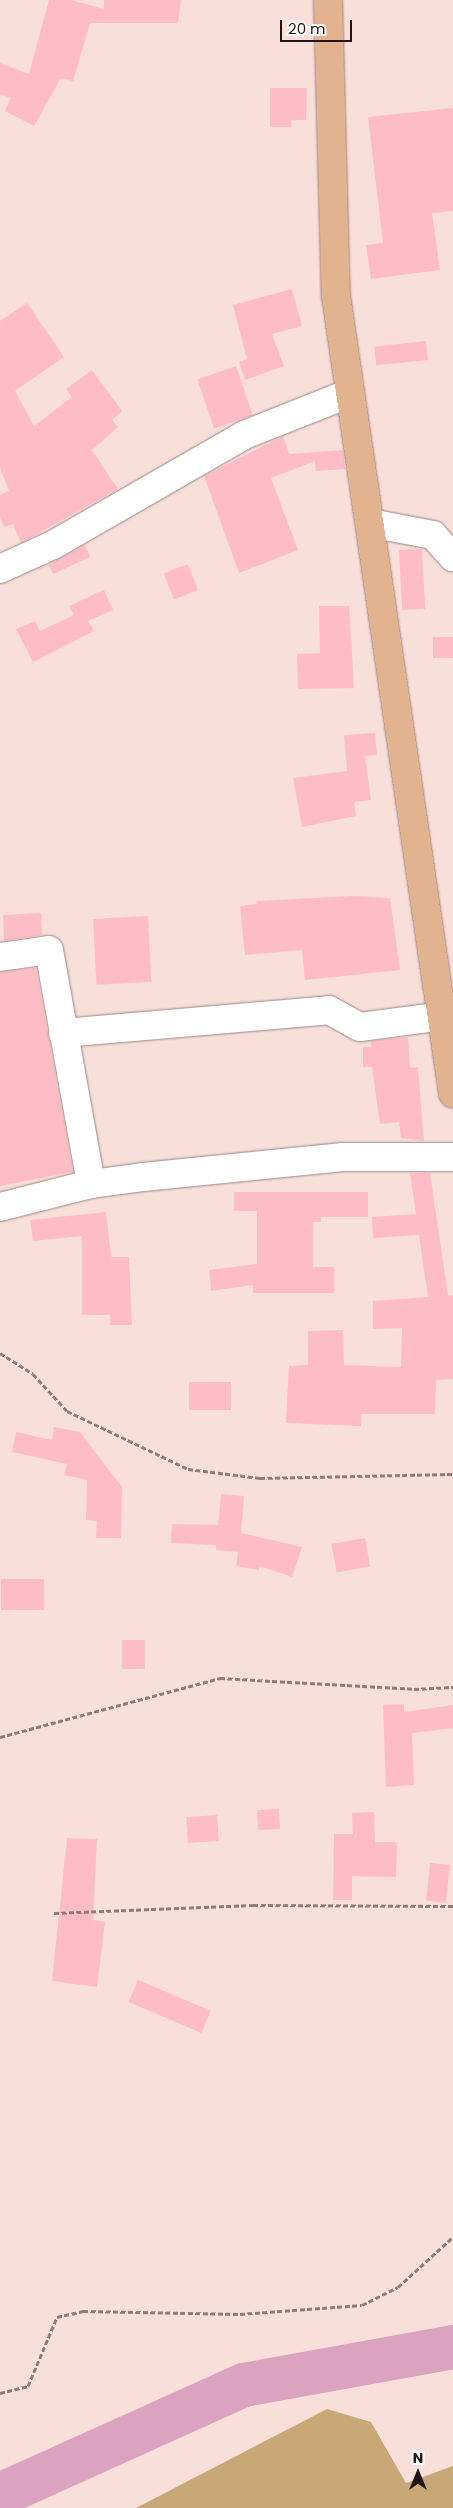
<!DOCTYPE html>
<html>
<head>
<meta charset="utf-8">
<style>
	body { margin:0 }
	#map { position:relative; width:453px; height:2508px; overflow:hidden; background:#f8dfda; font-family:Poppins,sans-serif }
	div>[style] { position:absolute }
	.forest>* { inset:0; background:#c8a876 }
	.river>* { height:44px; margin:-22px; padding:0 22px; transform-origin:22px; border-radius:22px; background:#dba3bf }
	.building>* { inset:0; background:#febdc6; transform-origin:0 0 }
	.path>* { height:3px; margin-top:-1.5px; transform-origin:0; background:repeating-linear-gradient(90deg,#8e7c79 0 5px,transparent 0 7.5px) }
	.roads { filter:drop-shadow(0 0 1px #9e8782) drop-shadow(0 0 1px #9e8782) }
	.minor>* { height:28px; margin:-14px; padding:0 14px; transform-origin:14px; border-radius:14px; background:#fff }
	.major>* { height:28px; margin:-14px; padding:0 14px; transform-origin:14px; border-radius:14px; background:#e3b38f }
	span { translate:-50% -50%; white-space:nowrap; text-align:center; line-height:1.15; -webkit-text-stroke:4px #fff; paint-order:stroke }
	.north { position:absolute; left:393px; top:2448px; width:50px; height:50px; -webkit-text-stroke:4px #fff; paint-order:stroke; rotate:0deg; font-size:14px; font-weight:700; line-height:20px; text-align:center; color:#1e1514 }
	.north::after { content:''; display:block; margin:auto; width:18px; height:22px; background:#1e1514; clip-path:polygon(50% 0,100% 100%,50% 72%,0 100%) }
	.scale { position:absolute; left:280px; top:20px; width:72px; height:22px; box-sizing:border-box; border:2px solid #1e1514; border-top:0; padding-left:6px; font-size:15px; line-height:18px; white-space:nowrap; color:#1e1514; -webkit-text-stroke:4px #fff; paint-order:stroke }
</style>
</head>
<body>
<div id="map">
	<div class="forest">
		<div style="clip-path:polygon(327px 2409px,371px 2422px,406px 2483px,453px 2466px,453px 2508px,136px 2508px)"></div>
	</div>
	<div class="river">
		<div style="left:0;top:2495px;width:268px;rotate:-24.3deg"></div>
		<div style="left:244px;top:2385px;width:212px;rotate:-10.3deg"></div>
	</div>
	<div class="building">
		<div style="clip-path:polygon(49px 0,71px 0,104px 9px,104px 0,181px 0,178px 23px,90px 23px,73px 81px,61px 78px,34px 126px,5px 111px,11px 98px,0 94px,0 63px,29px 74px)"></div>
		<div style="clip-path:polygon(270px 88px,307px 88px,306px 120px,291px 120px,291px 127px,270px 127px)"></div>
		<div style="clip-path:polygon(453px 108px,453px 211px,432px 213px,440px 270px,371px 279px,366px 245px,383px 243px,368px 117px)"></div>
		<div style="clip-path:polygon(292px 289px,302px 326px,272px 334px,284px 366px,245px 380px,239px 362px,247px 359px,233px 305px)"></div>
		<div style="clip-path:polygon(27px 303px,64px 357px,15px 391px,34px 426px,72px 397px,66px 389px,92px 370px,122px 411px,112px 420px,118px 427px,92px 450px,118px 489px,21px 543px,13px 524px,4px 527px,0 517px,0 495px,9px 491px,0 468px,0 321px)"></div>
		<div style="left:426px;top:341px;width:19px;height:52px;rotate:84deg"></div>
		<div style="left:236px;top:366px;width:52px;height:41px;rotate:71deg"></div>
		<div style="clip-path:polygon(283px 436px,289px 454px,343px 450px,345px 469px,316px 471px,315px 461px,271px 478px,298px 550px,239px 573px,204px 476px)"></div>
		<div style="clip-path:polygon(85px 545px,90px 557px,53px 574px,49px 565px,33px 573px)"></div>
		<div style="left:422px;top:549px;width:60px;height:23px;rotate:87deg"></div>
		<div style="left:188px;top:564px;width:28px;height:26px;rotate:69deg"></div>
		<div style="clip-path:polygon(104px 590px,113px 610px,88px 621px,94px 631px,33px 662px,16px 629px,35px 621px,40px 631px,74px 615px,69px 606px)"></div>
		<div style="clip-path:polygon(319px 606px,349px 606px,354px 688px,298px 689px,297px 654px,320px 653px)"></div>
		<div style="left:433px;top:637px;width:20px;height:21px"></div>
		<div style="clip-path:polygon(375px 733px,377px 755px,365px 756px,371px 800px,354px 802px,356px 816px,302px 827px,293px 778px,347px 771px,344px 735px)"></div>
		<div style="clip-path:polygon(351px 896px,390px 898px,400px 970px,305px 980px,302px 950px,245px 955px,240px 906px,257px 904px,256px 901px)"></div>
		<div style="clip-path:polygon(41px 913px,42px 935px,4px 941px,3px 915px)"></div>
		<div style="left:148px;top:916px;width:66px;height:55px;rotate:87deg"></div>
		<div style="clip-path:polygon(36px 968px,73px 1172px,0 1186px,0 972px)"></div>
		<div style="clip-path:polygon(408px 1037px,410px 1068px,418px 1067px,424px 1141px,401px 1138px,399px 1122px,380px 1124px,372px 1067px,363px 1067px,363px 1047px,371px 1047px,371px 1041px)"></div>
		<div style="clip-path:polygon(410px 1173px,430px 1173px,448px 1296px,453px 1295px,453px 1379px,436px 1380px,435px 1414px,361px 1414px,361px 1426px,286px 1423px,289px 1366px,308px 1365px,308px 1331px,343px 1330px,344px 1365px,401px 1367px,402px 1328px,373px 1329px,373px 1301px,428px 1297px,419px 1235px,373px 1238px,372px 1217px,416px 1214px)"></div>
		<div style="clip-path:polygon(234px 1192px,368px 1192px,368px 1217px,321px 1217px,321px 1222px,313px 1222px,313px 1267px,334px 1267px,334px 1293px,253px 1293px,253px 1285px,211px 1291px,209px 1270px,257px 1264px,257px 1211px,234px 1211px)"></div>
		<div style="clip-path:polygon(106px 1212px,111px 1257px,129px 1257px,132px 1325px,110px 1325px,110px 1315px,82px 1315px,82px 1236px,33px 1241px,30px 1220px)"></div>
		<div style="left:189px;top:1382px;width:42px;height:28px"></div>
		<div style="clip-path:polygon(54px 1427px,80px 1432px,122px 1487px,121px 1538px,96px 1538px,97px 1521px,86px 1520px,87px 1480px,64px 1475px,67px 1464px,12px 1452px,16px 1432px,52px 1440px)"></div>
		<div style="clip-path:polygon(221px 1494px,244px 1496px,241px 1533px,302px 1547px,292px 1577px,259px 1566px,259px 1570px,236px 1566px,238px 1552px,216px 1550px,216px 1545px,171px 1543px,172px 1524px,218px 1525px)"></div>
		<div style="left:365px;top:1538px;width:29px;height:34px;rotate:80deg"></div>
		<div style="left:44px;top:1579px;width:31px;height:43px;rotate:90deg"></div>
		<div style="left:122px;top:1640px;width:23px;height:29px"></div>
		<div style="clip-path:polygon(404px 1704px,404px 1712px,453px 1705px,453px 1728px,412px 1733px,414px 1785px,386px 1787px,383px 1705px)"></div>
		<div style="left:279px;top:1809px;width:20px;height:22px;rotate:87deg"></div>
		<div style="clip-path:polygon(374px 1812px,375px 1842px,397px 1842px,396px 1877px,352px 1876px,352px 1900px,333px 1900px,334px 1834px,353px 1834px,352px 1813px)"></div>
		<div style="left:217px;top:1815px;width:26px;height:31px;rotate:86deg"></div>
		<div style="clip-path:polygon(67px 1838px,97px 1839px,93px 1920px,105px 1922px,97px 1987px,52px 1981px)"></div>
		<div style="left:430px;top:1863px;width:20px;height:38px;rotate:6deg"></div>
		<div style="left:138px;top:1980px;width:79px;height:24px;rotate:23deg"></div>
	</div>
	<div class="path">
		<div style="left:0;top:1353px;width:39px;rotate:32deg"></div>
		<div style="left:33px;top:1374px;width:50px;rotate:47.4deg"></div>
		<div style="left:67px;top:1411px;width:134px;rotate:25.6deg"></div>
		<div style="left:188px;top:1469px;width:73px;rotate:7.1deg"></div>
		<div style="left:260px;top:1478px;width:193px;rotate:-1.2deg"></div>
		<div style="left:0;top:1737px;width:228px;rotate:-15deg"></div>
		<div style="left:220px;top:1678px;width:194px;rotate:3.2deg"></div>
		<div style="left:414px;top:1689px;width:39px;rotate:-3deg"></div>
		<div style="left:54px;top:1913px;width:199px;rotate:-2.3deg"></div>
		<div style="left:253px;top:1905px;width:200px;rotate:0.3deg"></div>
		<div style="left:0;top:2393px;width:29px;rotate:-14deg"></div>
		<div style="left:28px;top:2386px;width:75px;rotate:-67.2deg"></div>
		<div style="left:57px;top:2317px;width:27px;rotate:-13deg"></div>
		<div style="left:83px;top:2311px;width:157px;rotate:1.1deg"></div>
		<div style="left:240px;top:2314px;width:122px;rotate:-4.2deg"></div>
		<div style="left:362px;top:2305px;width:40px;rotate:-26.6deg"></div>
		<div style="left:398px;top:2287px;width:74px;rotate:-42.3deg"></div>
	</div>
	<div class="roads">
		<div class="minor">
			<div style="left:370px;top:523px;width:64px;rotate:10.8deg"></div>
			<div style="left:433px;top:535px;width:30px;rotate:48deg"></div>
			<div style="left:0;top:569px;width:58px;rotate:-24.4deg"></div>
			<div style="left:53px;top:545px;width:220px;rotate:-29.9deg"></div>
			<div style="left:244px;top:435px;width:114px;rotate:-21.6deg"></div>
			<div style="left:0;top:957px;width:49px;rotate:-8.1deg"></div>
			<div style="left:49px;top:950px;width:238px;rotate:79.8deg"></div>
			<div style="left:63px;top:1033px;width:267px;rotate:-4.9deg"></div>
			<div style="left:329px;top:1010px;width:35px;rotate:29deg"></div>
			<div style="left:360px;top:1027px;width:83px;rotate:-7.6deg"></div>
			<div style="left:0;top:1207px;width:94px;rotate:-14.2deg"></div>
			<div style="left:91px;top:1184px;width:52px;rotate:-7.7deg"></div>
			<div style="left:143px;top:1177px;width:201px;rotate:-5.7deg"></div>
			<div style="left:343px;top:1157px;width:110px"></div>
		</div>
		<div class="major">
			<div style="left:328px;top:0;width:296px;rotate:88.5deg"></div>
			<div style="left:336px;top:296px;width:806px;rotate:81.65deg"></div>
		</div>
	</div>
	<div class="north">N</div>
	<div class="scale">20 m</div>
</div>
</body>
</html>
